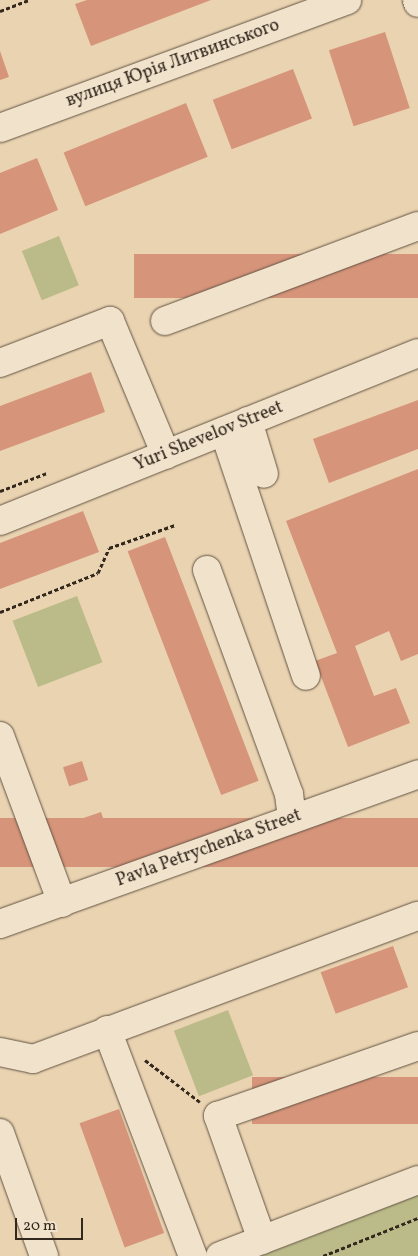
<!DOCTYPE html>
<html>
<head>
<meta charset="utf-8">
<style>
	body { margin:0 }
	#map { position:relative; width:418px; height:1256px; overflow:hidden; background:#ead3b1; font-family:Vollkorn,serif }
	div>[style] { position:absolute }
	.green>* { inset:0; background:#bbbb89; transform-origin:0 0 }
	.building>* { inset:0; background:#d6947a; transform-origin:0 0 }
	.path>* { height:3px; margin-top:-1.5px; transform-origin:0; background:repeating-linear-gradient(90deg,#33281d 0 4px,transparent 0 6.5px) }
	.roads { filter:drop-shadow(0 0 1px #615342) drop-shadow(0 0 1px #615342) }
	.minor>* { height:28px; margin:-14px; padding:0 14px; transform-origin:14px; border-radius:14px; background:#f1e2cc }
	span { translate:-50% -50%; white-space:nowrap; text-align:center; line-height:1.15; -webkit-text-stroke:4.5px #f1e2cc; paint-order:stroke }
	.street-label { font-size:18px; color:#33281d }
	.scale { position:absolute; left:15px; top:1218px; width:68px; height:22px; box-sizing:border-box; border:2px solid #33281d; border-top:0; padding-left:6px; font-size:15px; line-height:18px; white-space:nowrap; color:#33281d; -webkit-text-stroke:4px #f1e2cc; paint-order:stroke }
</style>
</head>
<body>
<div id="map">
	<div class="green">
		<div style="left:59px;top:236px;width:53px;height:40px;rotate:68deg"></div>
		<div style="left:77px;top:596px;width:71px;height:69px;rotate:69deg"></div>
		<div style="left:228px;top:1010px;width:70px;height:58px;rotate:69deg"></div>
		<div style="clip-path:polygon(418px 1195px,418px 1256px,261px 1256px)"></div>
	</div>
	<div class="building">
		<div style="clip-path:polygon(87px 0,211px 0,91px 46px,75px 4px)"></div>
		<div style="left:385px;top:32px;width:80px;height:59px;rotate:72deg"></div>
		<div style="clip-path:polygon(0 51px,9px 77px,0 80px)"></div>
		<div style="left:293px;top:69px;width:53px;height:86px;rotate:69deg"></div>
		<div style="left:186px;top:103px;width:58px;height:132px;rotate:68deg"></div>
		<div style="clip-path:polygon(37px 158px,58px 210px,0 234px,0 173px)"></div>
		<div style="left:418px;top:254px;width:44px;height:284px;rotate:90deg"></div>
		<div style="clip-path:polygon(91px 372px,105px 412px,0 451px,0 406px)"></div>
		<div style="clip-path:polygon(418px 400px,418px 449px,329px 483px,313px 439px)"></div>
		<div style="clip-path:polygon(418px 469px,418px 654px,401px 661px,389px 631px,355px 646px,374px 696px,396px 688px,410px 723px,348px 747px,315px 661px,337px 653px,286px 521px)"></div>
		<div style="clip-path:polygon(83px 511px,99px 552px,0 589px,0 543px)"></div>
		<div style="left:165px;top:537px;width:261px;height:40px;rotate:69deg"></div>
		<div style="left:82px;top:761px;width:20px;height:20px;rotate:72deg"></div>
		<div style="left:101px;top:812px;width:24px;height:46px;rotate:71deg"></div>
		<div style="left:418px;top:818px;width:49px;height:434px;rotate:90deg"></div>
		<div style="left:393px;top:946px;width:44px;height:77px;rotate:70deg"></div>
		<div style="left:418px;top:1077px;width:47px;height:166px;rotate:90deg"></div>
		<div style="left:119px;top:1109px;width:132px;height:42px;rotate:70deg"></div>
	</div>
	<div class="path">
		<div style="left:0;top:11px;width:30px;rotate:-21deg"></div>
		<div style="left:0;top:491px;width:50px;rotate:-21deg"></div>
		<div style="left:0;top:612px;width:105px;rotate:-21.7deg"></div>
		<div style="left:98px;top:573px;width:27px;rotate:-66deg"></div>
		<div style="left:109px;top:548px;width:70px;rotate:-19.2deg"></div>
		<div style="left:145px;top:1060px;width:69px;rotate:37.4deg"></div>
		<div style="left:323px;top:1256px;width:102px;rotate:-21.8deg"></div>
	</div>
	<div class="roads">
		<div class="minor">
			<div style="left:417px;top:0;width:3px;rotate:72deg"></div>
			<div style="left:0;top:128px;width:370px;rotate:-20.2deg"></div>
			<div style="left:165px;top:321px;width:270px;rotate:-20.6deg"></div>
			<div style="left:0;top:363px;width:118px;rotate:-20.9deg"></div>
			<div style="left:110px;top:321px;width:145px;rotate:67.3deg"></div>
			<div style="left:248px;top:421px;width:55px;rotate:73.2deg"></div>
			<div style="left:224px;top:431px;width:258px;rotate:71.5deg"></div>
			<div style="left:0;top:521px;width:450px;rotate:-21.9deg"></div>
			<div style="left:207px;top:570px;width:239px;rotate:69.9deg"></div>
			<div style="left:289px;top:794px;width:25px;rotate:83deg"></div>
			<div style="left:0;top:736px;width:178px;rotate:69.6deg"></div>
			<div style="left:0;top:924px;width:444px;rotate:-19.7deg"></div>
			<div style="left:107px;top:1030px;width:242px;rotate:69.2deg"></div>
			<div style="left:0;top:1052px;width:34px;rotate:12deg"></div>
			<div style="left:33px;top:1059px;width:411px;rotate:-20.4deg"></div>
			<div style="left:0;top:1133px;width:131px;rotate:70.3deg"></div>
			<div style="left:262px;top:1240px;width:132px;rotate:-109.5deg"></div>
			<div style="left:218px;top:1116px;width:212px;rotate:-19.3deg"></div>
			<div style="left:220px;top:1256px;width:212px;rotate:-21deg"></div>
		</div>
	</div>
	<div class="street-label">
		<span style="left:173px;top:64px;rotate:-20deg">вулиця Юрія Литвинського</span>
		<span style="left:209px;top:437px;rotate:-22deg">Yuri Shevelov Street</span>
		<span style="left:209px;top:849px;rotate:-20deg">Pavla Petrychenka Street</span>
	</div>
	<div class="scale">20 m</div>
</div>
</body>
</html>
